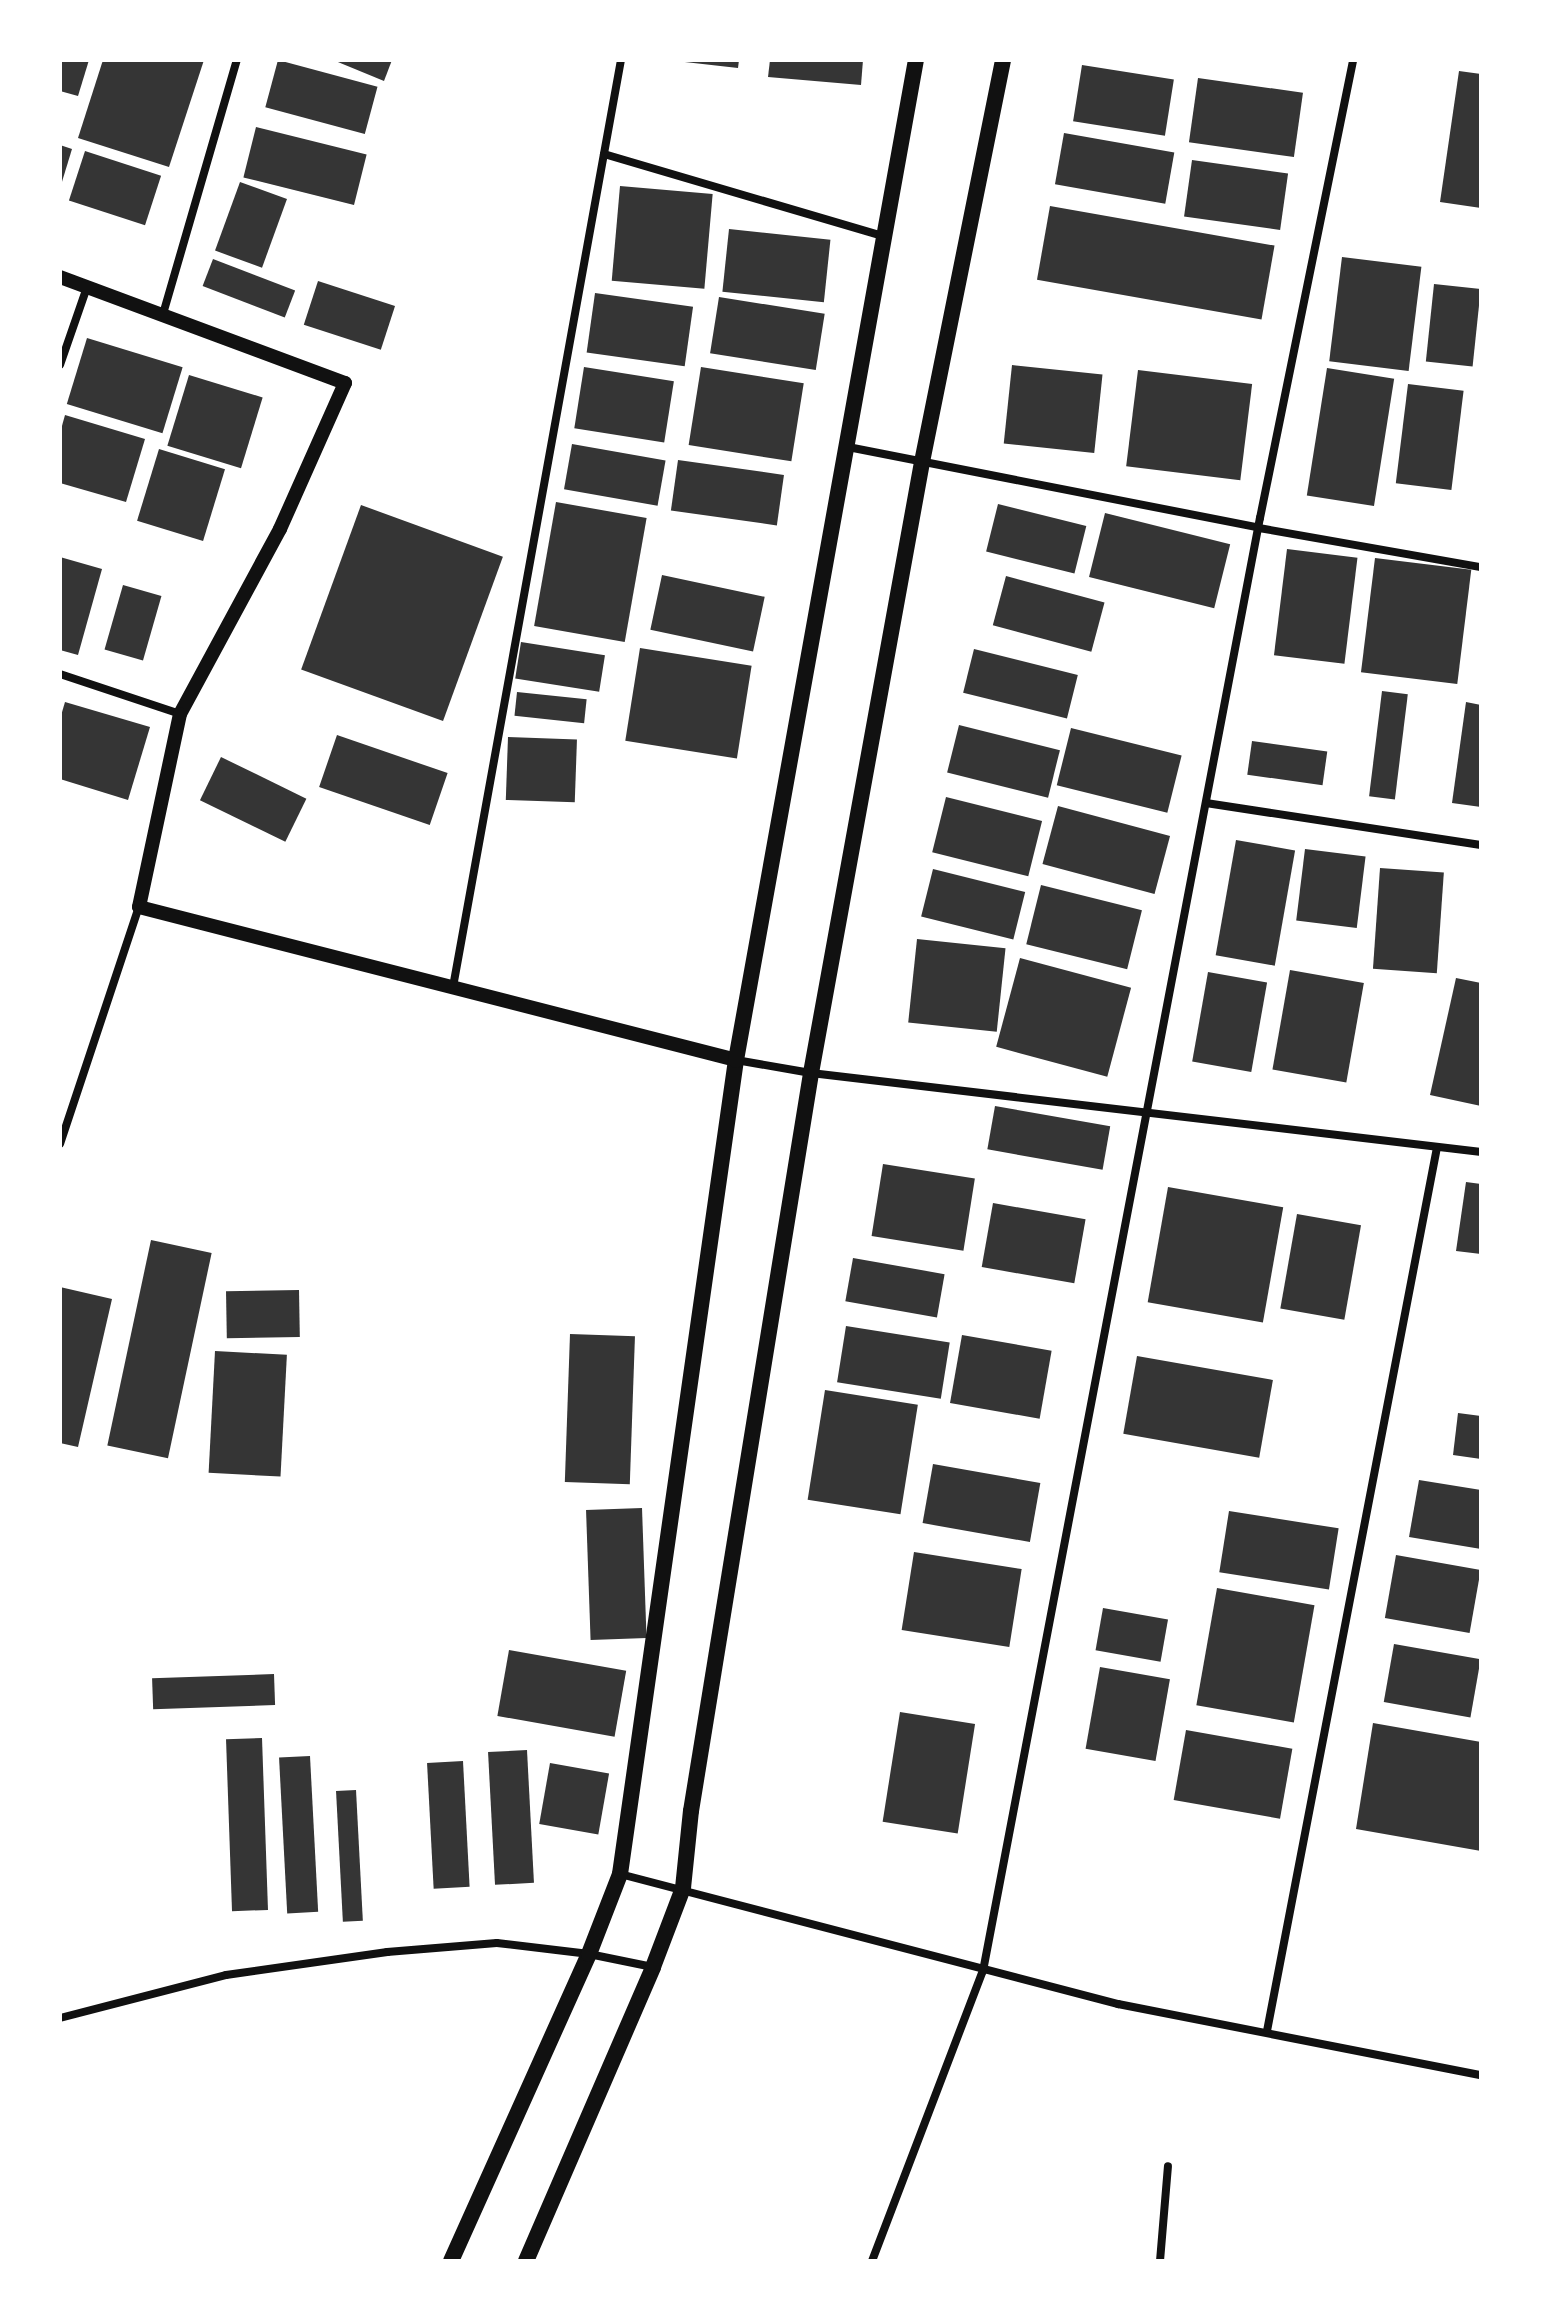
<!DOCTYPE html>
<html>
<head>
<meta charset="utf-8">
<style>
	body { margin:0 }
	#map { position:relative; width:1541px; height:2321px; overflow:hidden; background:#fff; font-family:"Source Sans 3",sans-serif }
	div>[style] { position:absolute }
	.building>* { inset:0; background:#353535; transform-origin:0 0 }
	.minor>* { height:8px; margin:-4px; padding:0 4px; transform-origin:4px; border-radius:4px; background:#111 }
	.tertiary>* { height:14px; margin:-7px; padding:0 7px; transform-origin:7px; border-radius:7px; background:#111 }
	.secondary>* { height:16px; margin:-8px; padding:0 8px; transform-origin:8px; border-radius:8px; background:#111 }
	span { translate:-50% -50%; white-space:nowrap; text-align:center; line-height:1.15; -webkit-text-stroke:8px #fff; paint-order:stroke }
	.frame { position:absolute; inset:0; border:62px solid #fff; pointer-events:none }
</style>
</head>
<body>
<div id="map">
	<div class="building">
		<div style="clip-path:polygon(60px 60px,89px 60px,78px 96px,60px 91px)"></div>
		<div style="clip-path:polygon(103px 60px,204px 60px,169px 167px,78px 138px)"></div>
		<div style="left:278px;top:60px;width:103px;height:49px;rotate:15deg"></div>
		<div style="clip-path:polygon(333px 60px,392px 60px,384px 81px)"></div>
		<div style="clip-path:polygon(667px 60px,739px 60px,738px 68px)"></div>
		<div style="clip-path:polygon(770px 60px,863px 60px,861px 85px,768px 77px)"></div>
		<div style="left:1082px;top:65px;width:93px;height:57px;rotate:9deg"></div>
		<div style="clip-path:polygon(1459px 71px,1481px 74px,1481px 208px,1440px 202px)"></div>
		<div style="left:1198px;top:78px;width:106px;height:65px;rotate:8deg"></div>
		<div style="left:256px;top:127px;width:114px;height:52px;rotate:14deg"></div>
		<div style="left:1064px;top:133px;width:112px;height:52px;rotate:10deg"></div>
		<div style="clip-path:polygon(60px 145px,72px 149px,61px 185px,60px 185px)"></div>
		<div style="left:85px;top:151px;width:80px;height:52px;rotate:18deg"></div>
		<div style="left:1192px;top:160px;width:97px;height:57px;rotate:8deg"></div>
		<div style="left:240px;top:182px;width:50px;height:73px;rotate:20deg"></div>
		<div style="left:620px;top:186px;width:93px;height:95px;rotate:5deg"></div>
		<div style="left:1050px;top:206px;width:228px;height:75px;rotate:10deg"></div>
		<div style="left:729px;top:229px;width:102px;height:63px;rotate:6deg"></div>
		<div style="left:1342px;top:257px;width:80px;height:105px;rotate:7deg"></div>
		<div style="left:213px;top:259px;width:88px;height:29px;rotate:21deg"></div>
		<div style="left:318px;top:281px;width:81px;height:46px;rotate:18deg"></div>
		<div style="left:1434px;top:284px;width:47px;height:78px;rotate:6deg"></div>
		<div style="left:595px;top:293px;width:99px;height:60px;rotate:8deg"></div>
		<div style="left:719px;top:297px;width:107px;height:57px;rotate:9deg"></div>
		<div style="left:87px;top:338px;width:100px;height:69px;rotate:17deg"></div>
		<div style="left:1012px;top:365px;width:91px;height:79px;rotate:6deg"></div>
		<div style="left:584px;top:367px;width:91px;height:62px;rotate:9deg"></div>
		<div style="left:701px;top:367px;width:104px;height:79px;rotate:9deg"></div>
		<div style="left:1327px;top:368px;width:68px;height:129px;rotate:9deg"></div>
		<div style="left:1138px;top:370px;width:115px;height:97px;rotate:7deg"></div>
		<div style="left:189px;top:375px;width:77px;height:74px;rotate:17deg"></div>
		<div style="left:1408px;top:384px;width:56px;height:100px;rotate:7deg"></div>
		<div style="clip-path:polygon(65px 415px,145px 439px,126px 502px,60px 483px,60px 433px)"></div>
		<div style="left:572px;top:444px;width:95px;height:46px;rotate:10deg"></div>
		<div style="left:159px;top:449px;width:69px;height:75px;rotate:17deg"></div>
		<div style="left:678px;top:460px;width:107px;height:51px;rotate:8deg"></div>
		<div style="left:556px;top:502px;width:92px;height:126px;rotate:10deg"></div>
		<div style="left:998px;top:504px;width:91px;height:49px;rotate:14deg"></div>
		<div style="left:361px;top:505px;width:151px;height:175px;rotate:20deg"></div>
		<div style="left:1105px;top:513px;width:129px;height:66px;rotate:14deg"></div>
		<div style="left:1287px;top:549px;width:71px;height:107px;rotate:7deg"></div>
		<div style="clip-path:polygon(60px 557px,102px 569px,78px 655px,60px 650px)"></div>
		<div style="left:1375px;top:558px;width:97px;height:115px;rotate:7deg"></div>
		<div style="left:662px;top:575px;width:105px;height:56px;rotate:12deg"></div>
		<div style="left:1006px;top:576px;width:102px;height:51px;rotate:15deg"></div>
		<div style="left:123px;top:585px;width:40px;height:67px;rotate:16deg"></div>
		<div style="left:521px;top:642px;width:85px;height:37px;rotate:9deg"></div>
		<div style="left:640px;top:648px;width:113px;height:94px;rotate:9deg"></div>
		<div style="left:974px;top:649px;width:107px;height:45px;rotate:14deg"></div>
		<div style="left:1382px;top:691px;width:26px;height:106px;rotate:7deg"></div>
		<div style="left:517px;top:692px;width:70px;height:24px;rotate:6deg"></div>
		<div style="clip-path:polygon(65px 702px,150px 727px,128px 800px,60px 779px,60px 719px)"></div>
		<div style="clip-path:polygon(1466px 702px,1481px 705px,1481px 807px,1452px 803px)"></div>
		<div style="left:959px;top:725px;width:104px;height:49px;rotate:14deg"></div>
		<div style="left:1071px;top:728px;width:114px;height:59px;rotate:14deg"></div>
		<div style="left:337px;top:735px;width:117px;height:55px;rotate:19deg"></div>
		<div style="left:508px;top:737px;width:69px;height:63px;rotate:2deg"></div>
		<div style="left:1252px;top:741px;width:76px;height:34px;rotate:8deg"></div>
		<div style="left:221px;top:757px;width:95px;height:48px;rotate:26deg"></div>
		<div style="left:946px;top:797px;width:99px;height:57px;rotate:14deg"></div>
		<div style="left:1058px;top:806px;width:116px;height:60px;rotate:15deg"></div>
		<div style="left:1236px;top:840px;width:60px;height:117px;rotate:10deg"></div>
		<div style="left:1305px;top:849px;width:61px;height:72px;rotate:7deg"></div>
		<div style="left:1380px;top:868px;width:64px;height:101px;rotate:4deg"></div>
		<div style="left:933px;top:869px;width:95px;height:49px;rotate:14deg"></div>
		<div style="left:1041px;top:885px;width:104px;height:61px;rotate:14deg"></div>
		<div style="left:917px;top:939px;width:89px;height:84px;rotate:6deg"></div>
		<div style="left:1020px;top:958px;width:115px;height:92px;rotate:15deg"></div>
		<div style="left:1290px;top:970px;width:75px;height:101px;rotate:10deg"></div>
		<div style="left:1208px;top:972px;width:60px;height:91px;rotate:10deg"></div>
		<div style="clip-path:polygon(1456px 978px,1481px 983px,1481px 1106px,1430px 1095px)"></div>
		<div style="left:995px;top:1106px;width:117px;height:44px;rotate:10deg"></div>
		<div style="left:883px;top:1164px;width:93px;height:73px;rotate:9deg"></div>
		<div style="clip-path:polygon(1466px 1182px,1481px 1184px,1481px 1254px,1456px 1251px)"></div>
		<div style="left:1168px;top:1187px;width:117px;height:117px;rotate:10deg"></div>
		<div style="left:993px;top:1203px;width:94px;height:65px;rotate:10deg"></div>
		<div style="left:1297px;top:1214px;width:65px;height:96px;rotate:10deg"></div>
		<div style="left:151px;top:1240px;width:62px;height:210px;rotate:12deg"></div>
		<div style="left:853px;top:1258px;width:93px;height:44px;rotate:10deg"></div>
		<div style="clip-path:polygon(60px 1287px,112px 1299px,78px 1447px,60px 1443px)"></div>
		<div style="left:299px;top:1290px;width:47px;height:73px;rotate:89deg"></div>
		<div style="left:846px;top:1326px;width:105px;height:57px;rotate:9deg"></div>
		<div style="left:570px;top:1334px;width:65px;height:148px;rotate:2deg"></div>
		<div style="left:962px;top:1335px;width:91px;height:69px;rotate:10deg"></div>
		<div style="left:215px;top:1351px;width:72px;height:122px;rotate:3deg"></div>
		<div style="left:1137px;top:1356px;width:138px;height:79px;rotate:10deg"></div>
		<div style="left:825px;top:1390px;width:94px;height:111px;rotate:9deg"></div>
		<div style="clip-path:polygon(1458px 1413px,1481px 1416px,1481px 1459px,1453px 1455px)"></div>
		<div style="left:933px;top:1464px;width:109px;height:60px;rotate:10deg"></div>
		<div style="clip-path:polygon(1419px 1480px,1481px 1490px,1481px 1549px,1409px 1537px)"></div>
		<div style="left:642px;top:1508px;width:130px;height:56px;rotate:88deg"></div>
		<div style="left:1229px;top:1511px;width:111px;height:62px;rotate:9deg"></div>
		<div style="left:914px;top:1552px;width:109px;height:79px;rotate:9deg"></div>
		<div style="left:1396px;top:1555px;width:86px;height:64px;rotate:10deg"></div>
		<div style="left:1217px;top:1588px;width:99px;height:119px;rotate:10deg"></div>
		<div style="left:1103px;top:1608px;width:66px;height:43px;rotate:10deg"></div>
		<div style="left:1394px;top:1644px;width:88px;height:59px;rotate:10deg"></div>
		<div style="left:509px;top:1650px;width:119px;height:67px;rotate:10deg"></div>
		<div style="left:1100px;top:1667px;width:71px;height:83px;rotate:10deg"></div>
		<div style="left:274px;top:1674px;width:31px;height:122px;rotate:88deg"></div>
		<div style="left:900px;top:1712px;width:76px;height:111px;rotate:9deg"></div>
		<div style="clip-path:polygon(1373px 1723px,1481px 1742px,1481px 1851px,1356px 1829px)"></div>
		<div style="left:1186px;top:1730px;width:108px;height:71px;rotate:10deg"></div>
		<div style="left:262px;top:1738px;width:172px;height:36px;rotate:88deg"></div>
		<div style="left:527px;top:1750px;width:133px;height:39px;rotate:87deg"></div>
		<div style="left:310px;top:1756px;width:156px;height:31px;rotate:87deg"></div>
		<div style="left:463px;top:1761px;width:126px;height:36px;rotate:87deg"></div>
		<div style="left:550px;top:1763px;width:60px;height:62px;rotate:10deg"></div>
		<div style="left:356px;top:1790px;width:131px;height:20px;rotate:87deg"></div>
	</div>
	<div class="minor">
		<div style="left:604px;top:154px;width:291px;rotate:16.4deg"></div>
		<div style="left:163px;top:314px;width:265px;rotate:-73.8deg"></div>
		<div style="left:60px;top:365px;width:83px;rotate:-70.9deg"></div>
		<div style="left:848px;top:447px;width:419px;rotate:11.1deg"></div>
		<div style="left:1259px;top:528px;width:225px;rotate:10deg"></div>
		<div style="left:60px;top:674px;width:126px;rotate:18.4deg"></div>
		<div style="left:1206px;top:803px;width:278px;rotate:8.7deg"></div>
		<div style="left:453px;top:987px;width:942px;rotate:-79.73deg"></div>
		<div style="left:736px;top:1060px;width:76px;rotate:9.8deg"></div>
		<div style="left:811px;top:1073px;width:675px;rotate:6.72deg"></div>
		<div style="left:60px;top:1144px;width:250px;rotate:-71.6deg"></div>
		<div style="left:620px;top:1874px;width:515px;rotate:14.63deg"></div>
		<div style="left:1118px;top:2004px;width:370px;rotate:11.1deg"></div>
		<div style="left:60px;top:2018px;width:171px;rotate:-14.5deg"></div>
		<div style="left:226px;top:1975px;width:163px;rotate:-8.1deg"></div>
		<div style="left:387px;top:1952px;width:110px;rotate:-4.7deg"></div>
		<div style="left:497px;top:1943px;width:93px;rotate:6.8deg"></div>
		<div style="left:589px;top:1954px;width:65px;rotate:11.5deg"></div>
		<div style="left:1267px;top:2031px;width:900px;rotate:-79.11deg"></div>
		<div style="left:872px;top:2261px;width:311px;rotate:-69.1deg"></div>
		<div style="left:983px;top:1971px;width:1479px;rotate:-79.21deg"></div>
		<div style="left:1260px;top:518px;width:467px;rotate:-78.5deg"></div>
		<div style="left:1160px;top:2261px;width:95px;rotate:-85.2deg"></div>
	</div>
	<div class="tertiary">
		<div style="left:60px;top:277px;width:304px;rotate:20.4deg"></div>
		<div style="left:345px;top:383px;width:160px;rotate:114deg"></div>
		<div style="left:280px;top:529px;width:210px;rotate:118.4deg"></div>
		<div style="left:180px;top:714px;width:197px;rotate:102deg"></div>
		<div style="left:139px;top:907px;width:616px;rotate:14.37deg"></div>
	</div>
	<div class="secondary">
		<div style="left:451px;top:2261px;width:337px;rotate:-65.8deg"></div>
		<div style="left:589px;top:1954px;width:86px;rotate:-68.8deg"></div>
		<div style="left:620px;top:1874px;width:822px;rotate:-81.89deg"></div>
		<div style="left:736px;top:1060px;width:1016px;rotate:-79.8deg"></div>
		<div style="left:526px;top:2261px;width:320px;rotate:-66.6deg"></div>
		<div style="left:653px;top:1967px;width:85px;rotate:-69.2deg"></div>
		<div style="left:683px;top:1888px;width:77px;rotate:-84.1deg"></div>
		<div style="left:691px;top:1811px;width:748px;rotate:-80.76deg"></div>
		<div style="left:811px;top:1073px;width:621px;rotate:-79.7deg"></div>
		<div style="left:922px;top:462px;width:410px;rotate:-78.6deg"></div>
	</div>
	<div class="frame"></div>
</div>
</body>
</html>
